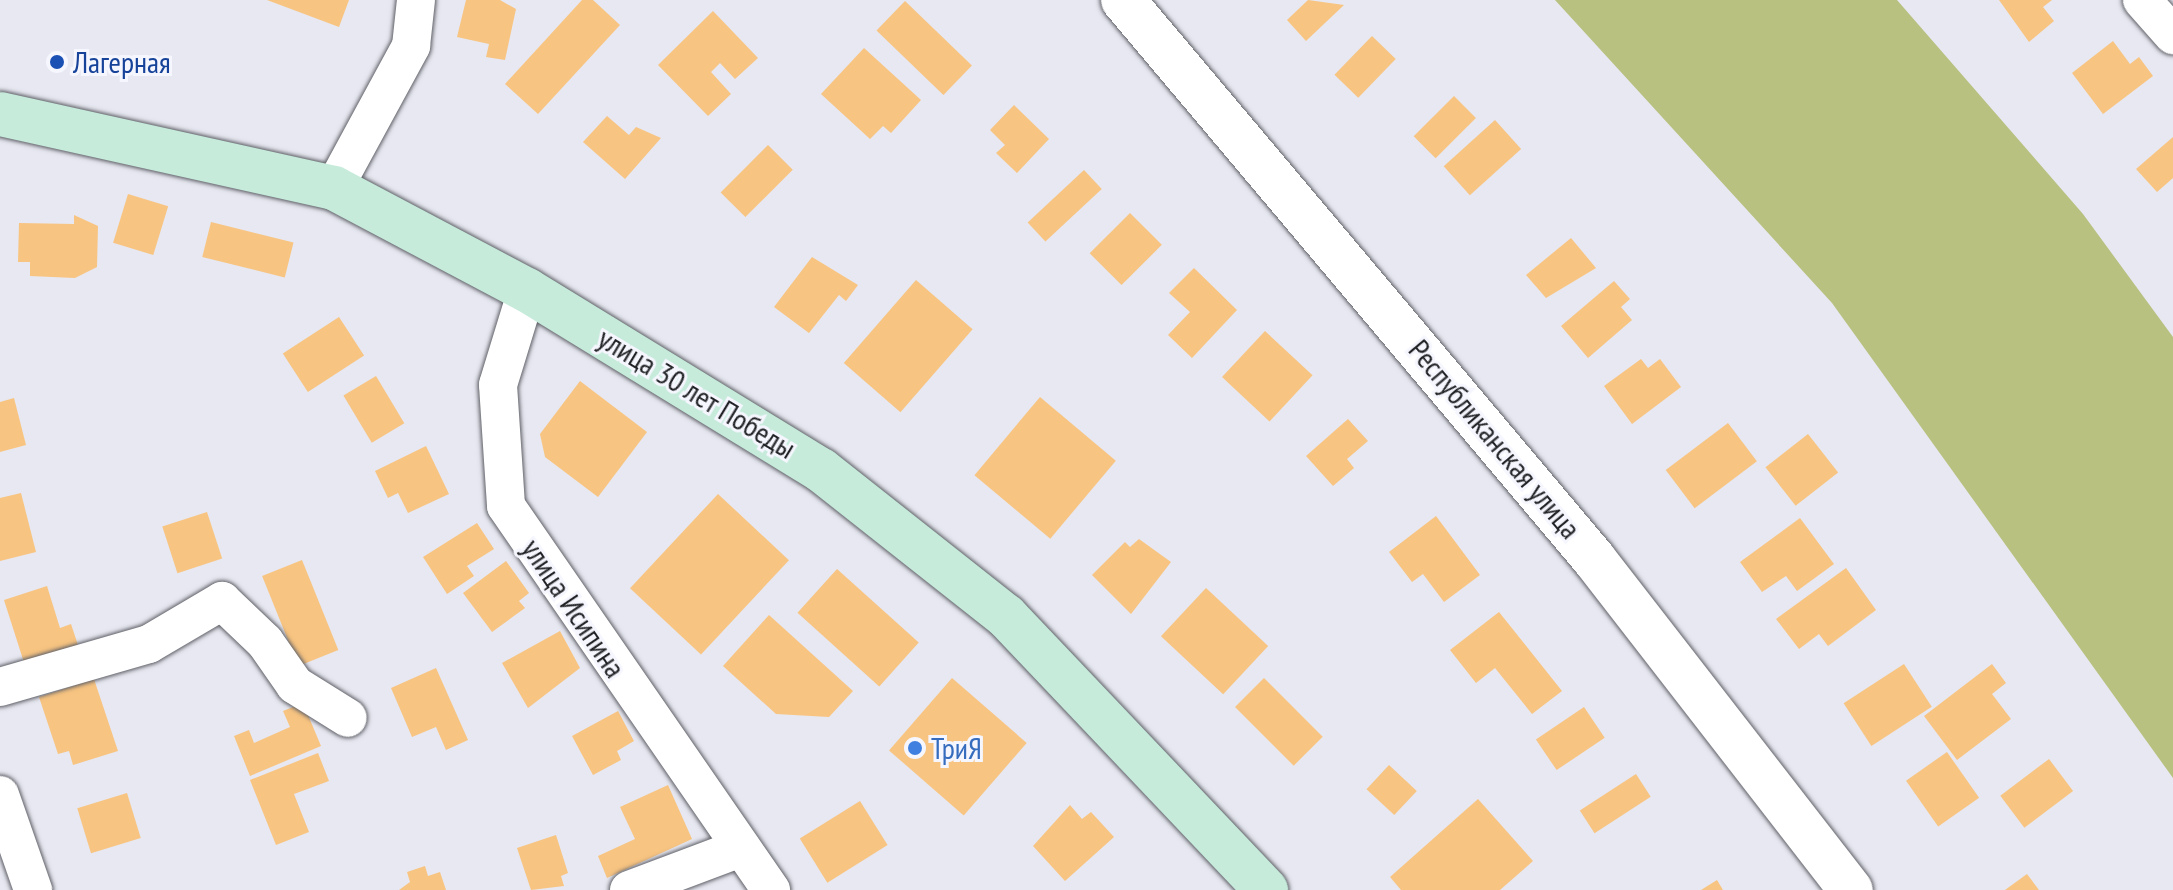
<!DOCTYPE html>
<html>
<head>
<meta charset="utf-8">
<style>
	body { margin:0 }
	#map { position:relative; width:2173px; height:890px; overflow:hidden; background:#e7e8f1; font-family:"PT Sans Narrow",sans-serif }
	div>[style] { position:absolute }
	.green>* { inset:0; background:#b9c181 }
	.building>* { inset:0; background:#f8c481; transform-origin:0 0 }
	.roads { filter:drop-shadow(0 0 2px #5f6067) drop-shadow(0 0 2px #5f6067) }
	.minor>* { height:38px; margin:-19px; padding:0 19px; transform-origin:19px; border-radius:19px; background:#fff }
	.tertiary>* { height:44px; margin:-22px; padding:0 22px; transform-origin:22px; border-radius:22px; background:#fff }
	.secondary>* { height:44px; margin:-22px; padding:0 22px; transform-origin:22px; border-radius:22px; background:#c6ebdb }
	.dots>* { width:22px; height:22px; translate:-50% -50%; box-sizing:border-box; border:4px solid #f5f6fe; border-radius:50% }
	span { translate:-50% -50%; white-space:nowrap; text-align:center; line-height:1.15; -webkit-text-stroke:6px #f5f6fe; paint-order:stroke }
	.transit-label { font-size:30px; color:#164399 }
	.left { translate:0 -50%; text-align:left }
	.street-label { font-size:30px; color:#212225 }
	.shop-label { font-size:30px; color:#366cbe }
</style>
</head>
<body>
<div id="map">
	<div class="green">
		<div style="clip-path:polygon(1555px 0,1897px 0,2083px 214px,2173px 337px,2173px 778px,1832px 303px)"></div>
	</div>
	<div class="building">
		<div style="clip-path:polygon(267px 0,349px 0,339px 27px)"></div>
		<div style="clip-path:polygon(466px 0,500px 0,516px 9px,505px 60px,486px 57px,489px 44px,457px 37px)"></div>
		<div style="clip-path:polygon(582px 0,593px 0,620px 25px,538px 114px,505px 84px)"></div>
		<div style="clip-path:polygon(1308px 0,1344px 5px,1306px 41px,1287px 20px)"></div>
		<div style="clip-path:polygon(1999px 0,2052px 0,2043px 7px,2054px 21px,2029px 42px)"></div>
		<div style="left:905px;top:1px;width:93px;height:41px;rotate:44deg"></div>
		<div style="clip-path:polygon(713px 11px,758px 58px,735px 79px,720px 63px,711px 72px,731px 94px,708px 116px,658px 65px)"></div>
		<div style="left:1372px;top:36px;width:33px;height:54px;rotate:44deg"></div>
		<div style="clip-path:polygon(2113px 41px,2130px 64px,2139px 57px,2153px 76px,2103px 114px,2072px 73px)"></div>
		<div style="clip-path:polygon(864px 48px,921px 100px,891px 133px,883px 126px,870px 139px,821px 94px)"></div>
		<div style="left:1454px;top:96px;width:31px;height:57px;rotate:45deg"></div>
		<div style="clip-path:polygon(1014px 105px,1049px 139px,1017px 173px,996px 153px,1005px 145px,990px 130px)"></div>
		<div style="clip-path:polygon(607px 116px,629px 135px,636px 127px,661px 138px,625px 179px,583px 142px)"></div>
		<div style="left:1495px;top:120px;width:39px;height:69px;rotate:48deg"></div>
		<div style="clip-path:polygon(2173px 137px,2173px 178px,2157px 192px,2136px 169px)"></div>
		<div style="left:768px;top:145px;width:35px;height:67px;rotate:45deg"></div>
		<div style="left:1084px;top:170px;width:26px;height:77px;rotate:47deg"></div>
		<div style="left:128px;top:194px;width:42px;height:51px;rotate:17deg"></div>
		<div style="left:1130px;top:213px;width:45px;height:57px;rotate:45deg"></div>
		<div style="clip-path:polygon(74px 215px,98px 226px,97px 267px,75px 278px,30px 276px,30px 262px,18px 262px,19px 223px,74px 224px)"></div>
		<div style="left:211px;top:222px;width:85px;height:36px;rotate:14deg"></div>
		<div style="clip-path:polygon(1571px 238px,1596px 268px,1546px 298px,1526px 275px)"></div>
		<div style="clip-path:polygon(812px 257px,858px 285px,846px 301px,839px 295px,809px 333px,774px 307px)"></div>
		<div style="clip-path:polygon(1194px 268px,1237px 310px,1192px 358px,1168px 335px,1190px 312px,1169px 293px)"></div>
		<div style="left:916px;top:280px;width:75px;height:110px;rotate:41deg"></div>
		<div style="clip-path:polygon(1614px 281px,1630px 299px,1621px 307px,1632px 320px,1588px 358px,1561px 326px)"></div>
		<div style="left:339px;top:317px;width:46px;height:67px;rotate:57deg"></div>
		<div style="left:1265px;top:331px;width:65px;height:63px;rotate:43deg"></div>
		<div style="clip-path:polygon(1641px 359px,1648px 368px,1660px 359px,1681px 387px,1632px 424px,1604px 386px)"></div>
		<div style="left:376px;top:376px;width:55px;height:38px;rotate:59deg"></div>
		<div style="clip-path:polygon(580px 381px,647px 432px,598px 497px,545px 457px,540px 434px)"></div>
		<div style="left:1040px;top:397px;width:99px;height:102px;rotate:40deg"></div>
		<div style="clip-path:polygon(14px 398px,26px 445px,0 452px,0 402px)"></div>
		<div style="clip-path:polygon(1348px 419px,1368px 441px,1347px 459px,1354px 468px,1333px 486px,1306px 456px)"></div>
		<div style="left:1728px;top:423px;width:48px;height:78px;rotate:53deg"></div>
		<div style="left:1808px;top:434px;width:49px;height:54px;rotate:52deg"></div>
		<div style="clip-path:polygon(426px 446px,449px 494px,408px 513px,398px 493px,388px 498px,375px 471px)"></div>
		<div style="clip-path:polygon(21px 493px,36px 552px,0 561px,0 498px)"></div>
		<div style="left:718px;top:494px;width:97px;height:129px;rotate:43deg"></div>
		<div style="left:207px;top:512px;width:49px;height:47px;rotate:72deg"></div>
		<div style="clip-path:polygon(1436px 516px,1480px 575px,1444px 602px,1423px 574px,1412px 582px,1389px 552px)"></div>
		<div style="clip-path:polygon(1800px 518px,1834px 564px,1797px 591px,1786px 576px,1762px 592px,1740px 562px)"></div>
		<div style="clip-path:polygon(477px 523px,494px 549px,467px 566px,474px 576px,447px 594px,423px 557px)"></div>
		<div style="clip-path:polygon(1139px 539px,1171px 562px,1131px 614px,1092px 575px,1125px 542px,1130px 547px)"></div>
		<div style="left:302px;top:560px;width:97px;height:43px;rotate:68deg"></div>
		<div style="clip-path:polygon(506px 561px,529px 593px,519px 601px,525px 608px,492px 632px,463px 593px)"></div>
		<div style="clip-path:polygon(1846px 568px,1876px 610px,1828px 646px,1819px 634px,1799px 649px,1776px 619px)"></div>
		<div style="left:837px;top:569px;width:110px;height:59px;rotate:42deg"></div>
		<div style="clip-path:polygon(47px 586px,60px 628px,71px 624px,81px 654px,27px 672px,4px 600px)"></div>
		<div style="left:1206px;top:588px;width:85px;height:66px;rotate:43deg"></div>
		<div style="clip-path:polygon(1499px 612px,1562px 691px,1532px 714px,1495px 668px,1476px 683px,1450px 650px)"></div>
		<div style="clip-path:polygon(769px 615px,853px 691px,829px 717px,776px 714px,723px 666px)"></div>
		<div style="clip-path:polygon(560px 631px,580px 668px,528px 708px,502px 663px)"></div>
		<div style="left:1904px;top:664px;width:51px;height:72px;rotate:57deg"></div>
		<div style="clip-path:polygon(1992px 664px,2006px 683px,1992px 694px,2011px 719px,1957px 760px,1924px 716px)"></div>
		<div style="clip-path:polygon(436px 668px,468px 740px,446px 750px,436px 727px,412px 737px,391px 688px)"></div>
		<div style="left:952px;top:678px;width:99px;height:96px;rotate:41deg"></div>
		<div style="left:1264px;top:678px;width:83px;height:41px;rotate:45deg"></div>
		<div style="clip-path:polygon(94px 679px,118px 751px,73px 765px,69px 751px,58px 754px,39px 697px)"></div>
		<div style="clip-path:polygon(303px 703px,321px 746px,250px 776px,234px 736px,249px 730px,254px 743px,290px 727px,283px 711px)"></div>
		<div style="left:1584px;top:707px;width:37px;height:58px;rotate:56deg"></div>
		<div style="clip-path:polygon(618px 711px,634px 741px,617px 751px,621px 760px,593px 775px,572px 736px)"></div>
		<div style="left:1947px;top:752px;width:56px;height:50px;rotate:55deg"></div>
		<div style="clip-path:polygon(318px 753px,329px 781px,294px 794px,309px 832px,276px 845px,250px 780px)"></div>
		<div style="left:2049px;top:759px;width:40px;height:61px;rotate:53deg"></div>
		<div style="left:1389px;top:765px;width:38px;height:33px;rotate:43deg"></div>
		<div style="left:1636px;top:774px;width:27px;height:67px;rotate:57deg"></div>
		<div style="clip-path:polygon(668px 785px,692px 839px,607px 878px,598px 856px,635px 839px,620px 807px)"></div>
		<div style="left:127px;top:793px;width:47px;height:52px;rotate:73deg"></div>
		<div style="clip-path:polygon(1478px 799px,1533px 861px,1500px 890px,1401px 890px,1390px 877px)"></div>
		<div style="left:860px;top:801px;width:52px;height:71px;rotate:58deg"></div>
		<div style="clip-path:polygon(1070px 805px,1082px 819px,1091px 812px,1114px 837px,1065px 881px,1033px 846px)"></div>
		<div style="clip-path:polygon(556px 835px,568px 873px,561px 876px,564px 886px,531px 890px,517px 848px)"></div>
		<div style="clip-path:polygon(425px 866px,428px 876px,440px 872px,446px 890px,399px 890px,410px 882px,407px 872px)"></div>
		<div style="clip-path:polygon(2027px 874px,2039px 890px,2005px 890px)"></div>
		<div style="clip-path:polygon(1717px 880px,1723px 890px,1701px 890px)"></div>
	</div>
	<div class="roads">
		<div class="minor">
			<div style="left:2142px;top:0;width:47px;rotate:48.5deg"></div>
			<div style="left:334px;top:188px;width:162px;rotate:-61.5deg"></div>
			<div style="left:411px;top:46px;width:46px;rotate:-83.8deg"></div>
			<div style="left:527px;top:290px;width:99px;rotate:107deg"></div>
			<div style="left:498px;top:385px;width:121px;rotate:86.2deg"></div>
			<div style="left:506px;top:506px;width:467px;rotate:55.4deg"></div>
			<div style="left:0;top:687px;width:155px;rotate:-16.1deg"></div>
			<div style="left:149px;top:644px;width:85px;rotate:-30.5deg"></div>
			<div style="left:222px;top:601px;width:59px;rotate:43.6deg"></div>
			<div style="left:265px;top:642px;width:52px;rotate:55.1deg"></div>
			<div style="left:295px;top:685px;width:62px;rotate:31.9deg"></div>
			<div style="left:0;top:795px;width:101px;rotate:70.8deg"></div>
			<div style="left:629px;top:890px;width:120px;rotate:-20.6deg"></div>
		</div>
		<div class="tertiary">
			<div style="left:1123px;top:0;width:731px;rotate:49.88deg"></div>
			<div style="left:1594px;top:559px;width:419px;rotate:52.2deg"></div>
		</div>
		<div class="secondary">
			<div style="left:0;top:114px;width:342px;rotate:12.5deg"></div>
			<div style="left:334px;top:188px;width:218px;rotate:27.9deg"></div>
			<div style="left:527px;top:290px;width:345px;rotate:31.5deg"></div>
			<div style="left:821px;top:470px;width:236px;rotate:38.3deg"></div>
			<div style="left:1006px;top:616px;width:378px;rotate:46.5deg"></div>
		</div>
	</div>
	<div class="dots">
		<div style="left:57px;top:62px;background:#1a4fb4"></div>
		<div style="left:915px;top:748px;background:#3f7fe0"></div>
	</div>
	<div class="transit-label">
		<span class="left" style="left:73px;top:62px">Лагерная</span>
	</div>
	<div class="street-label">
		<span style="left:697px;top:393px;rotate:31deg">улица 30 лет Победы</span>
		<span style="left:1495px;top:439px;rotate:50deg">Республиканская улица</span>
		<span style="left:574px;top:608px;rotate:56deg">улица Исипина</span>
	</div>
	<div class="shop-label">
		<span class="left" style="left:931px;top:748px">ТриЯ</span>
	</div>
</div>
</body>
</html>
